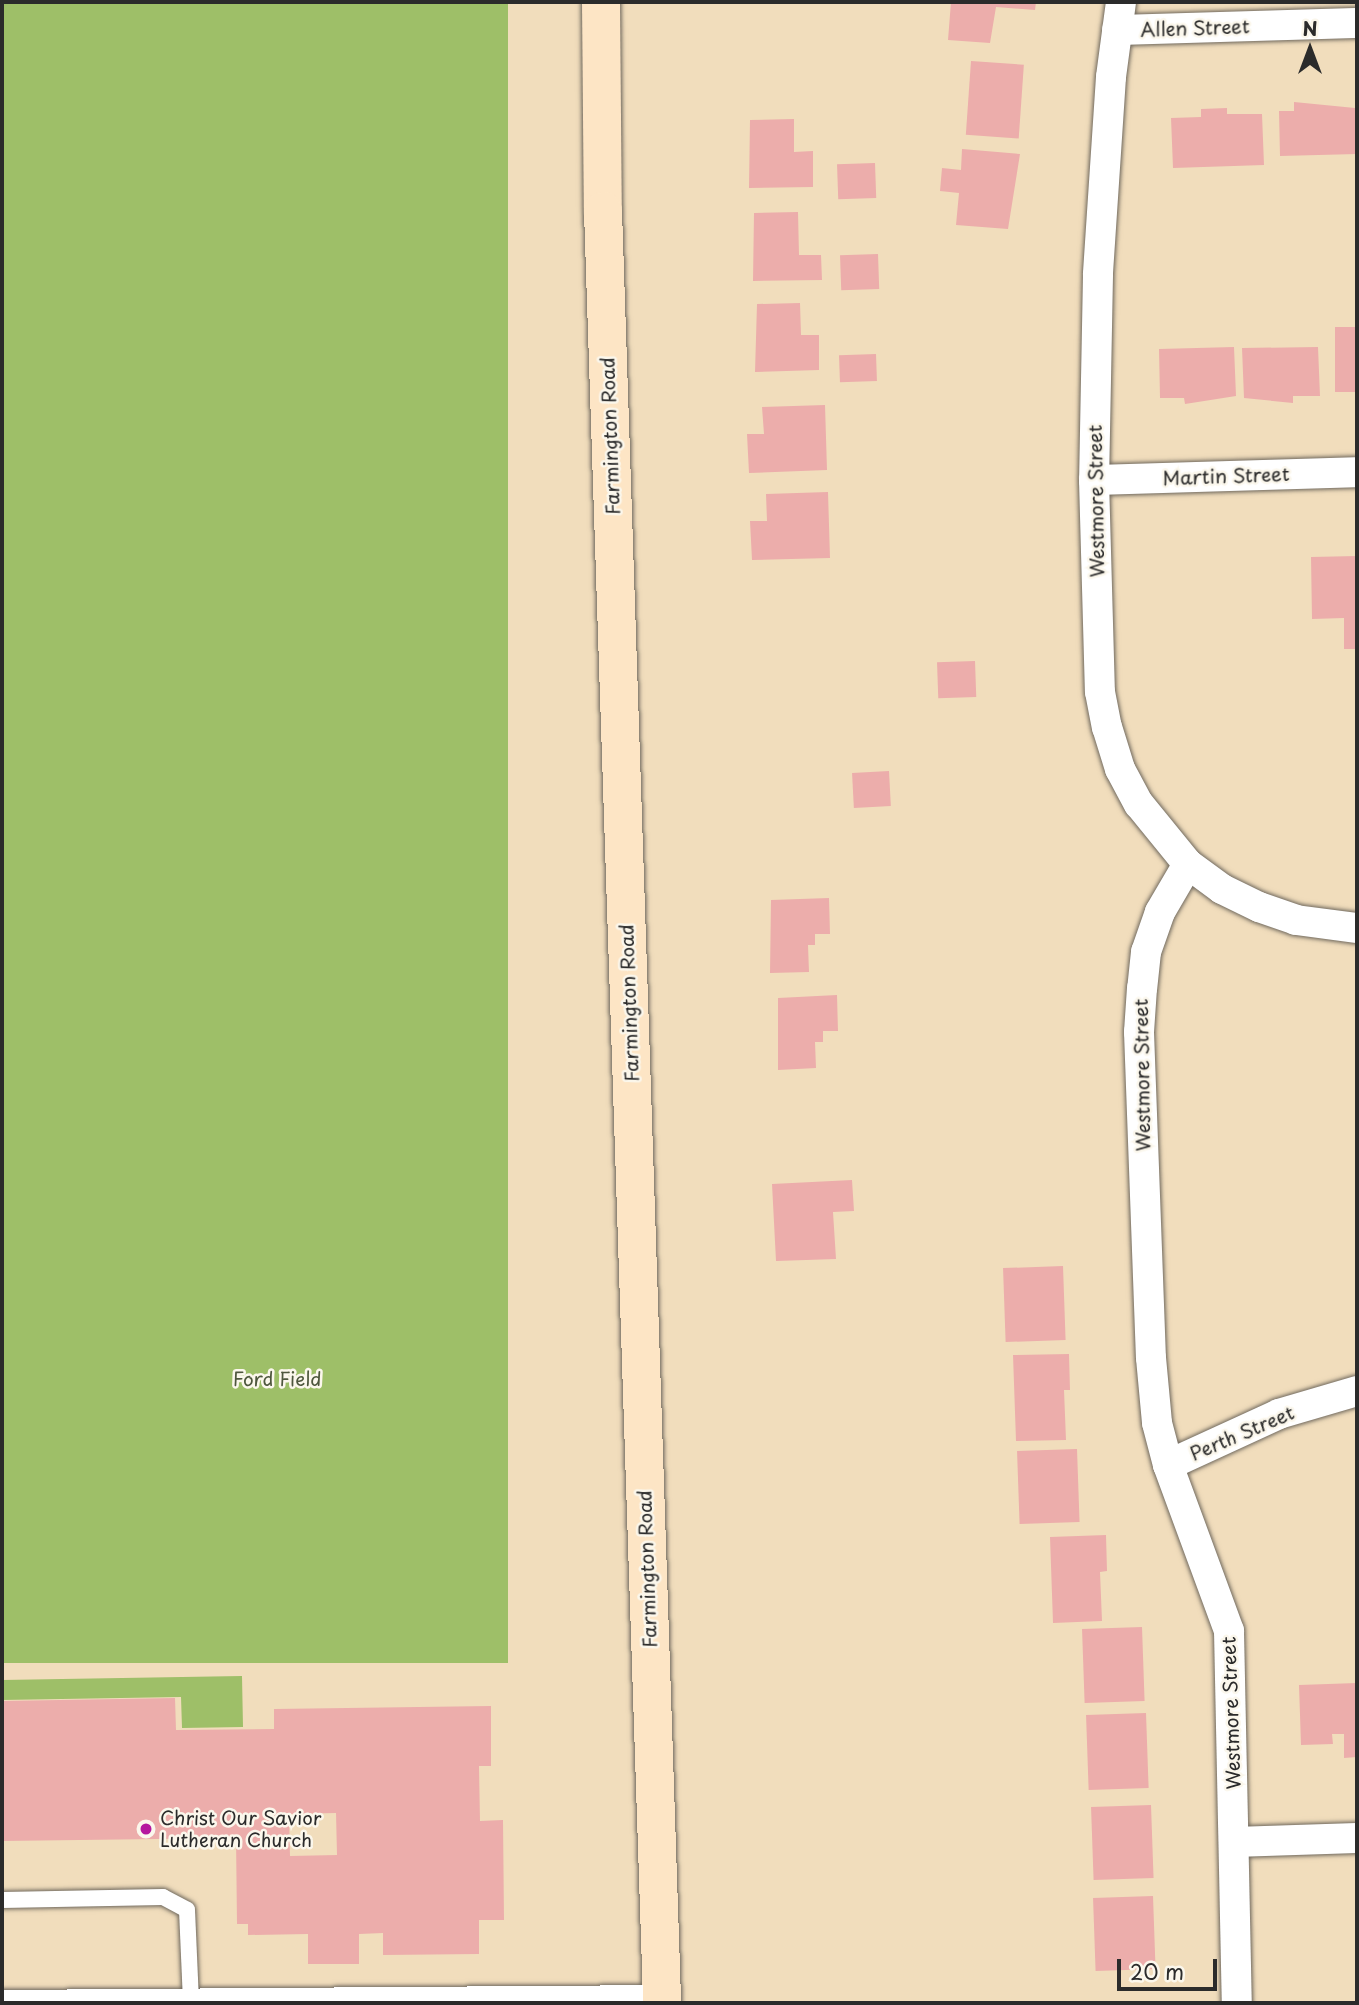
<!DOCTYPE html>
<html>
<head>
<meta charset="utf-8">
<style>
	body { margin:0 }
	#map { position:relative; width:1359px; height:2005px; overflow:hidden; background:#f1ddbc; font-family:"Playpen Sans",sans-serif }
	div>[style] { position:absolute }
	.green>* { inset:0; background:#9ebf68; transform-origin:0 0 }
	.building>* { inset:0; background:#ecadab; transform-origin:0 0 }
	.roads { filter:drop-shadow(0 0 2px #70695e) drop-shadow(0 0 2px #70695e) }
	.lane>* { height:16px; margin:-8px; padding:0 8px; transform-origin:8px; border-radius:8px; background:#fff }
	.street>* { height:30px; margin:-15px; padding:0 15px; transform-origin:15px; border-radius:15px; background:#fff }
	.secondary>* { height:38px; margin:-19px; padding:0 19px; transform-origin:19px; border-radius:19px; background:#fde5c5 }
	.dots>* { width:19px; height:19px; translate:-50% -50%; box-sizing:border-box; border:4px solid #fbf7ec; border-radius:50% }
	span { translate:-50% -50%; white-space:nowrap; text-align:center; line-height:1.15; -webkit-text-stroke:5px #fbf7ec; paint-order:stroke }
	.street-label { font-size:19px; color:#2b2b2b }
	.park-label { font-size:19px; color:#4e573d }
	.poi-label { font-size:19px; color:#2b2b2b }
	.left { translate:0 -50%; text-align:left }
	.frame { position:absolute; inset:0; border:4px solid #2b2b2b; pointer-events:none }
	.north { position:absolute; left:1275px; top:14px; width:70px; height:70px; -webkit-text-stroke:5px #fbf7ec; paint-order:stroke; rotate:0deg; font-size:19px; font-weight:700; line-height:28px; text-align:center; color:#2b2b2b }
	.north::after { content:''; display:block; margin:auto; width:24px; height:32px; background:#2b2b2b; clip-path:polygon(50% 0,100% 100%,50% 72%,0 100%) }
	.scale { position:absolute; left:1117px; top:1959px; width:100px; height:32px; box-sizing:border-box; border:4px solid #2b2b2b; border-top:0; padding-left:9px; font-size:21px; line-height:24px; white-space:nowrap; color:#2b2b2b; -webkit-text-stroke:5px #fbf7ec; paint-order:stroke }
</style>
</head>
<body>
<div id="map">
	<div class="green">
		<div style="left:2px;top:2px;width:506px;height:1661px"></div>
		<div style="clip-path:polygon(242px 1676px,243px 1727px,182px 1728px,181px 1697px,2px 1700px,2px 1680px)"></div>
	</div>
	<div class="building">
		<div style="clip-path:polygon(951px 2px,1036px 2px,1035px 10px,996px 7px,990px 43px,948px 40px)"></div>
		<div style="left:971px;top:61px;width:53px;height:74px;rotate:4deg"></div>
		<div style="clip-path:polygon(1294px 102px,1355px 108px,1357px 154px,1280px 156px,1279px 111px,1294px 111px)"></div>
		<div style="clip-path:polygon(1227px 108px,1227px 114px,1262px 114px,1264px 165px,1173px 168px,1171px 118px,1201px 117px,1201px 109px)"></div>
		<div style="clip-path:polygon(794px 119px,794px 152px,813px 151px,813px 187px,749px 188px,750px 120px)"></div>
		<div style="clip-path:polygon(962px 149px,1020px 154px,1008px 229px,956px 225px,959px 193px,940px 191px,942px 168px,961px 170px)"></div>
		<div style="left:875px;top:163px;width:35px;height:38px;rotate:88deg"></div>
		<div style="clip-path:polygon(798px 212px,799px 255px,821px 255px,822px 280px,753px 281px,754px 213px)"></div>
		<div style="left:878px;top:254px;width:35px;height:38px;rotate:88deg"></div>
		<div style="clip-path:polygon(800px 303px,801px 335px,819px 335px,819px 370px,755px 372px,757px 304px)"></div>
		<div style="left:1335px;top:327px;width:22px;height:65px"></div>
		<div style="clip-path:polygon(1234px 347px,1236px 396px,1185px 404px,1184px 398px,1160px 398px,1159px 349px)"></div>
		<div style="clip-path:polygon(1318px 347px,1320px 396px,1293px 396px,1293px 403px,1244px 398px,1242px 348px)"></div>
		<div style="left:876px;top:354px;width:27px;height:37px;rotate:88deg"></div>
		<div style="clip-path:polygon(825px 405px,827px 470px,749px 473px,747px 434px,764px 434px,762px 407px)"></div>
		<div style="clip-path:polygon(828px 492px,830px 558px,752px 560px,750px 521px,767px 521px,766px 494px)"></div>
		<div style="clip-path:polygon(1357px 556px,1357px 649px,1344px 649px,1344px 618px,1312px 619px,1311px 557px)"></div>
		<div style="left:975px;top:661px;width:36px;height:38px;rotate:88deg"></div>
		<div style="left:889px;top:771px;width:35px;height:37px;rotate:87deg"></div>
		<div style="clip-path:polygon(829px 898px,830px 934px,815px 934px,815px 945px,808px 945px,809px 972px,770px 973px,771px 900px)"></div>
		<div style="clip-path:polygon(837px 995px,838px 1031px,823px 1031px,823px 1042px,815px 1042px,816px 1068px,778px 1070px,778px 998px)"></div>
		<div style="clip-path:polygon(852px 1180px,854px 1211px,833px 1212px,836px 1259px,776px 1261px,772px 1184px)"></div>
		<div style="left:1063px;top:1266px;width:74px;height:60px;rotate:88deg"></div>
		<div style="clip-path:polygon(1069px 1354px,1070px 1390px,1064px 1390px,1066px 1440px,1016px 1441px,1013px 1355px)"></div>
		<div style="left:1077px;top:1449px;width:73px;height:60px;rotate:88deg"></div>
		<div style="clip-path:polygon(1106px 1535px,1107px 1571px,1100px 1572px,1102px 1621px,1053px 1623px,1050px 1537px)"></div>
		<div style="left:1142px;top:1627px;width:74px;height:60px;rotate:88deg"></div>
		<div style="clip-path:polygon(1357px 1683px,1357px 1757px,1344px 1758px,1344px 1734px,1332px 1734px,1333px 1744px,1301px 1745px,1299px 1685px)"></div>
		<div style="clip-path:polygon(evenodd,175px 1698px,176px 1730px,274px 1729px,274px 1709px,491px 1706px,491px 1766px,479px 1766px,480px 1821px,503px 1820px,504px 1920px,479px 1920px,479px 1954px,383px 1955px,383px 1933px,359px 1934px,359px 1964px,308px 1964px,308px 1934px,248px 1935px,248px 1924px,237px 1924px,236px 1838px,2px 1841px,2px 1701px,175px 1698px,336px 1813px,337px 1855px,290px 1856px,289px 1814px,336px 1813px)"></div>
		<div style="left:1146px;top:1713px;width:75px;height:60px;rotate:88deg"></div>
		<div style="left:1151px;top:1805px;width:73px;height:60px;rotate:88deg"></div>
		<div style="left:1153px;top:1896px;width:73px;height:60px;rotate:88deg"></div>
	</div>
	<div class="roads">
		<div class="lane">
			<div style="left:2px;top:1900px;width:161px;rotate:-1.1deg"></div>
			<div style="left:163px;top:1897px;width:27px;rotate:28deg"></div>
			<div style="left:187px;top:1910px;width:93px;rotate:87.5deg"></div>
			<div style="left:2px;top:1998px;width:659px;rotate:-0.43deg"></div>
		</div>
		<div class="street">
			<div style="left:1121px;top:2px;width:76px;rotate:97.6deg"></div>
			<div style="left:1111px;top:77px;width:198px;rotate:93.8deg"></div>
			<div style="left:1098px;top:275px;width:205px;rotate:91.1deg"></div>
			<div style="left:1094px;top:480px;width:212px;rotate:88.4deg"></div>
			<div style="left:1100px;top:692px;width:36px;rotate:79deg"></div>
			<div style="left:1107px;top:727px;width:44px;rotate:72.8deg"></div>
			<div style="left:1120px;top:769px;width:40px;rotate:62deg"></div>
			<div style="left:1139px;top:804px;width:77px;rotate:50.8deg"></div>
			<div style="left:1188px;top:864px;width:42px;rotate:36.3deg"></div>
			<div style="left:1222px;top:889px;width:41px;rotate:25.9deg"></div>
			<div style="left:1259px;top:907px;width:39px;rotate:19deg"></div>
			<div style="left:1296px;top:920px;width:62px;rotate:7.5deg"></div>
			<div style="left:1117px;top:30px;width:240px;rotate:-1.7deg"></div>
			<div style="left:1094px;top:480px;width:263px;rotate:-1.7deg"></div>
			<div style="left:1188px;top:864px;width:56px;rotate:120.3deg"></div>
			<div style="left:1160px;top:912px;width:42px;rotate:109.3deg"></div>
			<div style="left:1146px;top:952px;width:36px;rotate:96deg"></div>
			<div style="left:1142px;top:988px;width:44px;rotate:93.9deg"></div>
			<div style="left:1139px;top:1032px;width:326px;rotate:87.9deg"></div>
			<div style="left:1151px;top:1358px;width:65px;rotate:84.7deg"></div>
			<div style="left:1157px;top:1423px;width:43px;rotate:75.3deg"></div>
			<div style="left:1168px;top:1465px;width:177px;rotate:69.8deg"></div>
			<div style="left:1229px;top:1631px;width:372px;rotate:88.8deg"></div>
			<div style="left:1168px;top:1465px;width:122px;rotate:-24.7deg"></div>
			<div style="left:1279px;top:1414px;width:81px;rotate:-16.4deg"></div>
			<div style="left:1234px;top:1842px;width:123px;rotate:-1.9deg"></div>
		</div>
		<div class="secondary">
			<div style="left:601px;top:2px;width:209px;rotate:89.5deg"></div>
			<div style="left:603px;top:211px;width:1793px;rotate:88.11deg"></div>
		</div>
	</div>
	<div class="dots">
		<div style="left:146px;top:1829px;background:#b5179e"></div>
	</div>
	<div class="street-label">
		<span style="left:1195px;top:28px;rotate:-2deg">Allen Street</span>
		<span style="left:610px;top:436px;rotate:-92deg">Farmington Road</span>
		<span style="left:1226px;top:476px;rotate:-2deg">Martin Street</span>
		<span style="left:1096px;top:501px;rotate:-91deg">Westmore Street</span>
		<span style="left:629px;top:1003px;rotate:-92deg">Farmington Road</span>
		<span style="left:1142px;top:1075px;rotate:-91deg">Westmore Street</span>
		<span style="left:1242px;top:1433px;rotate:-23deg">Perth Street</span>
		<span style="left:647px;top:1569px;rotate:-92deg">Farmington Road</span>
		<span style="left:1231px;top:1713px;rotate:-92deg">Westmore Street</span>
	</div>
	<div class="park-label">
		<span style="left:277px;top:1379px">Ford Field</span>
	</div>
	<div class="poi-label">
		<span class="left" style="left:160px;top:1829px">Christ Our Savior<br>Lutheran Church</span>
	</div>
	<div class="frame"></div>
	<div class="north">N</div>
	<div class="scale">20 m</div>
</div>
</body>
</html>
